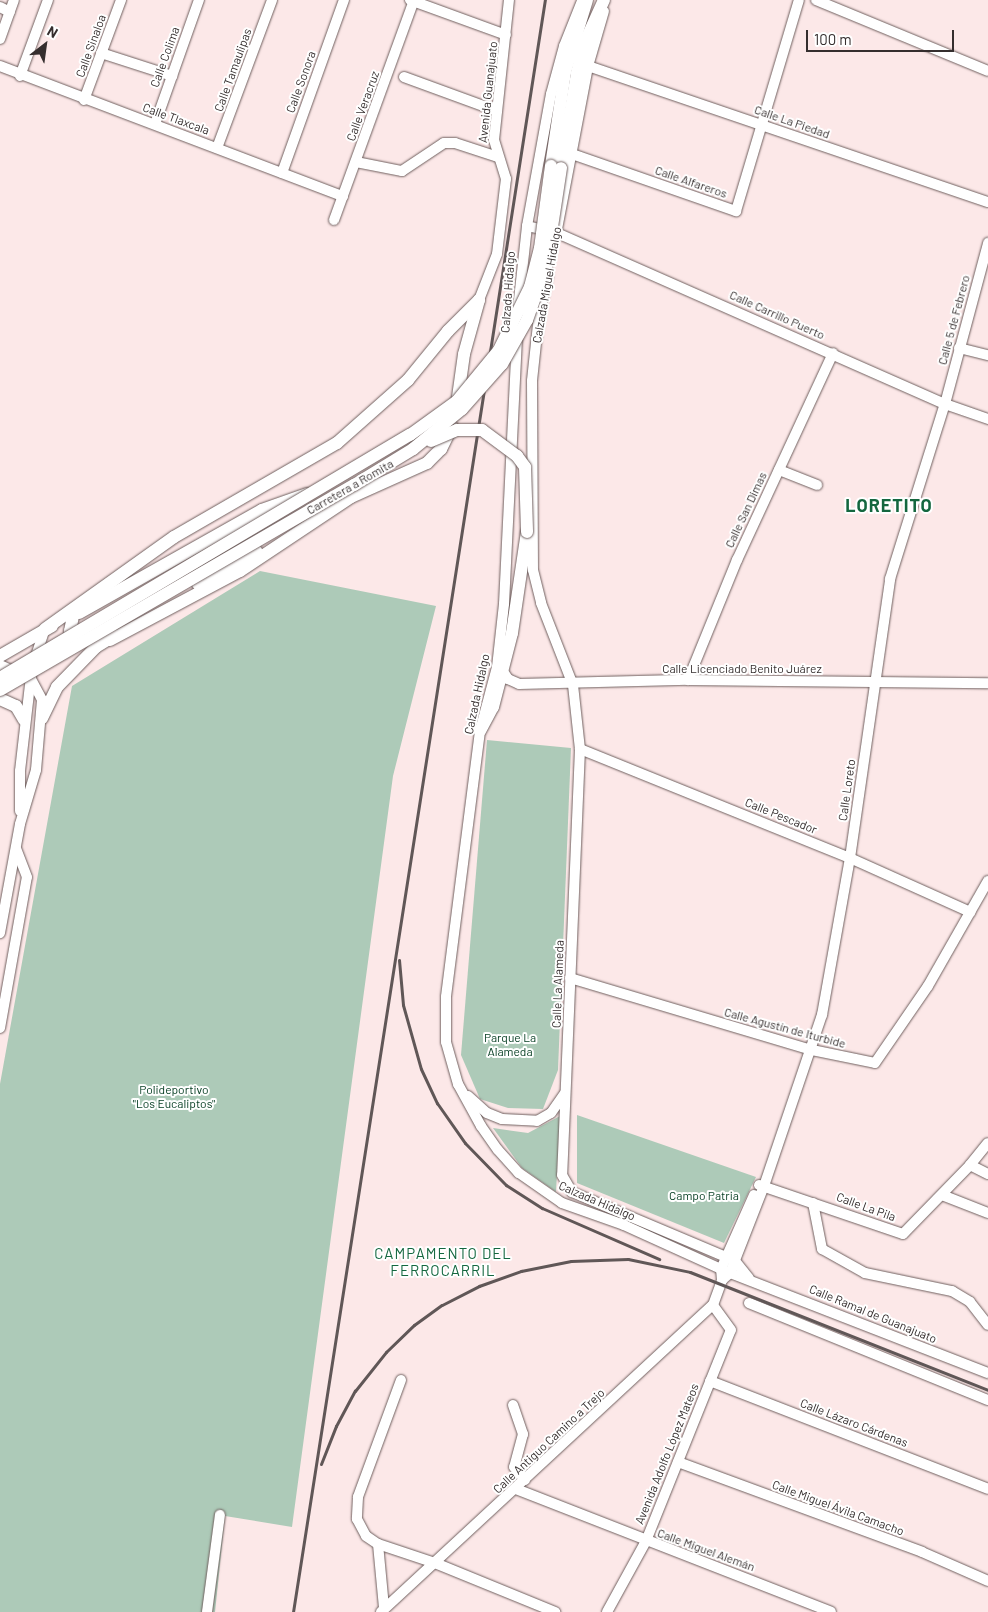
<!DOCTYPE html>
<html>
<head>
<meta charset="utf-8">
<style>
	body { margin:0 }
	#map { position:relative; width:988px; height:1612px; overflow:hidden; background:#fce8e8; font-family:Barlow,sans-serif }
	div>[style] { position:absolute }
	.green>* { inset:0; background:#adcab8 }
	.roads { filter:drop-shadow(0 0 1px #6f5f5e) drop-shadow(0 0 1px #6f5f5e) }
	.minor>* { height:10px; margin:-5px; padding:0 5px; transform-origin:5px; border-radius:5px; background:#fff }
	.major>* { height:12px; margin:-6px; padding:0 6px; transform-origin:6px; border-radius:6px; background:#fff }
	.rail>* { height:3px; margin:-1.5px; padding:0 1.5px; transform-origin:1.5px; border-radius:1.5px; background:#605757 }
	.bridges { filter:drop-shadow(0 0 1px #6f5f5e) drop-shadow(0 0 1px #6f5f5e) }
	.major-bridge>* { height:12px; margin:-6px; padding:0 6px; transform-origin:6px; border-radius:6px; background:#fff }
	span { translate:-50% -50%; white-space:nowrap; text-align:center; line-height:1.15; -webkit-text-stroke:4px #fff; paint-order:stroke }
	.street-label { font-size:12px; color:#352e2e }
	.park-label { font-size:12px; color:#094025 }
	.quarter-label { font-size:15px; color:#14673f; letter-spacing:1px }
	.district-label { font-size:18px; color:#14673f; font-weight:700; letter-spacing:1px }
	.north { position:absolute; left:20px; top:20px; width:50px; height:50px; -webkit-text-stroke:4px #fff; paint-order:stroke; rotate:30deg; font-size:14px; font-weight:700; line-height:20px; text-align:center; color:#352e2e }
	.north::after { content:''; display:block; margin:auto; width:18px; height:22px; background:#352e2e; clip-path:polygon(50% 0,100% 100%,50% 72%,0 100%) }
	.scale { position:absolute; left:806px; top:30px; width:148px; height:22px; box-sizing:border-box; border:2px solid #352e2e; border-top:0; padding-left:6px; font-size:15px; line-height:18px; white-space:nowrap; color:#352e2e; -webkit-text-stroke:4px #fff; paint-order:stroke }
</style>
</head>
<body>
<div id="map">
	<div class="green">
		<div style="clip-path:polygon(260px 571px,436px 606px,393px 776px,292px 1527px,225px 1516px,215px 1612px,0 1612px,0 1084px,72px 686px)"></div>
		<div style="clip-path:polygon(487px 740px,571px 748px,558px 1070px,543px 1109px,508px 1108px,480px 1099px,461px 1055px)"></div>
		<div style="clip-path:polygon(562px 1115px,558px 1155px,556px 1192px,522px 1168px,493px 1128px,528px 1133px)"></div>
		<div style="clip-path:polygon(577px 1115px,756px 1177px,724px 1243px,577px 1183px)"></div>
	</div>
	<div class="roads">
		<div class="minor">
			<div style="left:410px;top:0;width:102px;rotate:20deg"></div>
			<div style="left:816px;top:0;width:186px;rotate:22.4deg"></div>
			<div style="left:0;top:7px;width:11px;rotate:27deg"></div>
			<div style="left:0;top:39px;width:41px;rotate:-70.3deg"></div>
			<div style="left:101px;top:53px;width:75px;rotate:17.9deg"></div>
			<div style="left:0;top:66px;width:367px;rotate:20.8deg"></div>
			<div style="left:588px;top:66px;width:422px;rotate:18.8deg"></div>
			<div style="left:20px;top:76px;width:81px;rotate:-69.8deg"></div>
			<div style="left:404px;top:77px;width:99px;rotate:20.1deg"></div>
			<div style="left:84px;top:100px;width:107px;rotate:-69.7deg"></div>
			<div style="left:155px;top:124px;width:132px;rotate:-70.5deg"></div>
			<div style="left:217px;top:148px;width:158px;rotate:-69.6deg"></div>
			<div style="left:572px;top:154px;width:174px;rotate:19.2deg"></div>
			<div style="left:736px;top:211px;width:220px;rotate:-73.4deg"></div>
			<div style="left:356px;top:162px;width:47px;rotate:11.1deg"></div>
			<div style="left:402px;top:171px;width:50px;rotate:-33.7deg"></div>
			<div style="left:444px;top:143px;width:11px"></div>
			<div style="left:455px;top:143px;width:45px;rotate:18deg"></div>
			<div style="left:282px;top:173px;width:184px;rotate:-70.3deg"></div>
			<div style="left:334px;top:220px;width:234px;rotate:-70deg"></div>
			<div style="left:527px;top:226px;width:31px;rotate:13deg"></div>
			<div style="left:557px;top:233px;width:424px;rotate:23.8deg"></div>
			<div style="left:945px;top:404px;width:46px;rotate:19.2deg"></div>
			<div style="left:557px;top:229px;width:166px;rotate:-79.2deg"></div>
			<div style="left:588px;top:66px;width:57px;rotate:-73.8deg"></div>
			<div style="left:548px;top:275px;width:41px;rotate:102.7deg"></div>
			<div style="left:539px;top:315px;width:66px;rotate:96.1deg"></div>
			<div style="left:532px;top:381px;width:189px;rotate:89.7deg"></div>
			<div style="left:533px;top:570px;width:34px;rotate:76deg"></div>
			<div style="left:541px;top:603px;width:88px;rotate:68.7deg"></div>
			<div style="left:573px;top:685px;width:64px;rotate:83.8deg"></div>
			<div style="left:580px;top:749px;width:426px;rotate:92.4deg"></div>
			<div style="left:562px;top:1175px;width:20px;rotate:60deg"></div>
			<div style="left:572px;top:1192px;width:177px;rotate:22.9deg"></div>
			<div style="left:735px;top:1261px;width:22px;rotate:51deg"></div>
			<div style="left:479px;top:300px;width:49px;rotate:-68.6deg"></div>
			<div style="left:497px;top:254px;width:76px;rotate:-83.2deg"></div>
			<div style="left:506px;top:179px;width:41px;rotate:-107.1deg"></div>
			<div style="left:494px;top:140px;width:141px;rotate:-83.9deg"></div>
			<div style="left:518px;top:309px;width:83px;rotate:-83.8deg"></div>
			<div style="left:527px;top:226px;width:134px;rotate:-79.7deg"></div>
			<div style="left:551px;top:94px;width:50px;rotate:-74.8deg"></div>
			<div style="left:564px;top:46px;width:48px;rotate:-68.2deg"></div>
			<div style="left:517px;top:338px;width:266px;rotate:92.8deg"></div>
			<div style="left:504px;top:604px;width:63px;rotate:96.3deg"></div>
			<div style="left:497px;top:667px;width:66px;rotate:104.9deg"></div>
			<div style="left:480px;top:731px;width:268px;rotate:97.3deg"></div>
			<div style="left:446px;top:997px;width:45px;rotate:90deg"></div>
			<div style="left:446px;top:1042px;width:44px;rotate:74.1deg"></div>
			<div style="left:458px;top:1084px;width:48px;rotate:61.3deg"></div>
			<div style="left:481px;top:1126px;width:29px;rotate:55deg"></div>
			<div style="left:498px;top:1150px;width:31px;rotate:48deg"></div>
			<div style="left:519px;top:1173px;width:52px;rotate:34.9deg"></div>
			<div style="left:562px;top:1203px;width:66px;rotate:19.5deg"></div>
			<div style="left:624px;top:1225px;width:116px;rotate:24.4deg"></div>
			<div style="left:730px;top:1273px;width:277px;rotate:21.2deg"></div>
			<div style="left:959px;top:348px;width:30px;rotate:14deg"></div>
			<div style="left:779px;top:470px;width:41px;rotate:21.5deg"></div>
			<div style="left:34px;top:662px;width:35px;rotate:-72deg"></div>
			<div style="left:0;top:665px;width:34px;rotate:24deg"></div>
			<div style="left:31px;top:679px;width:24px;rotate:62deg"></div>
			<div style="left:42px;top:700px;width:70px;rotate:94.9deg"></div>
			<div style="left:36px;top:770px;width:56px;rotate:106.5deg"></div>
			<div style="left:20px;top:824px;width:111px;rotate:100.4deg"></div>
			<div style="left:502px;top:670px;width:11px;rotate:56deg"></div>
			<div style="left:508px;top:679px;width:12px;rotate:24deg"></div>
			<div style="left:519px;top:684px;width:169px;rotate:-1.4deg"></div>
			<div style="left:688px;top:680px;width:300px;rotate:0.6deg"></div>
			<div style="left:688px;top:680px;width:130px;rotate:-67.8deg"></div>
			<div style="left:737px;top:560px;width:228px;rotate:-65.1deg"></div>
			<div style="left:580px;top:749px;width:291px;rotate:22deg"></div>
			<div style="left:850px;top:858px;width:132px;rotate:24.2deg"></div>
			<div style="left:20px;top:811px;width:40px;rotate:-90deg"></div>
			<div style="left:20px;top:771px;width:96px;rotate:-83.4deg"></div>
			<div style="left:570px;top:978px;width:252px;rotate:16.6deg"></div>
			<div style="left:812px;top:1050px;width:64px;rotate:11.7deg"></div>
			<div style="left:875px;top:1063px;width:93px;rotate:-55.5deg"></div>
			<div style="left:928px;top:986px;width:121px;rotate:-60.3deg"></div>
			<div style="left:0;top:1028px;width:153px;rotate:-79.9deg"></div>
			<div style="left:27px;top:877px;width:30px;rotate:-111deg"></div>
			<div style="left:468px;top:1096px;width:25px;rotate:42deg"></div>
			<div style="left:487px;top:1113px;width:16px;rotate:22deg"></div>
			<div style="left:502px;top:1119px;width:35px;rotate:3deg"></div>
			<div style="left:537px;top:1121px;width:16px;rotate:-30deg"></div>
			<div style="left:551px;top:1113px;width:24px;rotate:-55deg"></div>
			<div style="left:970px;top:1165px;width:20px;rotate:27deg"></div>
			<div style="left:759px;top:1185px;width:152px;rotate:18.8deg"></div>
			<div style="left:903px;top:1234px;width:96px;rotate:-45.8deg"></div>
			<div style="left:970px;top:1165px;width:28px;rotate:-51deg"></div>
			<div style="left:942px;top:1195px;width:49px;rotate:21.4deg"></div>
			<div style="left:813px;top:1203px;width:47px;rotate:78.9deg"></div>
			<div style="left:822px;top:1249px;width:49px;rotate:29.2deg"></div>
			<div style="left:865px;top:1273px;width:89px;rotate:11.7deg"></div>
			<div style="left:952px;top:1291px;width:21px;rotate:31deg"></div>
			<div style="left:970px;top:1302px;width:29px;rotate:52deg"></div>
			<div style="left:722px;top:1280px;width:11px;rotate:-41deg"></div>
			<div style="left:730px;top:1273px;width:93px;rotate:-68.7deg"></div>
			<div style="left:764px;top:1186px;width:181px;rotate:-71.3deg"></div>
			<div style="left:822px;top:1015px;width:159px;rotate:-79.9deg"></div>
			<div style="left:850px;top:858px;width:282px;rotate:-81.8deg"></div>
			<div style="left:890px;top:579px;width:183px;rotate:-72.6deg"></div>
			<div style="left:945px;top:404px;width:167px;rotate:-75deg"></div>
			<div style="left:749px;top:1303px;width:258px;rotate:22.1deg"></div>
			<div style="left:401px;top:1380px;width:125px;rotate:110.2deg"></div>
			<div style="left:358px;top:1497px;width:22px;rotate:93deg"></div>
			<div style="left:357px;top:1519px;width:19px;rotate:62deg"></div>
			<div style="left:366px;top:1536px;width:14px;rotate:34deg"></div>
			<div style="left:378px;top:1544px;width:60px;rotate:18.4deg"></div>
			<div style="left:435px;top:1563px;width:130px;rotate:22.2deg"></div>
			<div style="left:710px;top:1381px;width:298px;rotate:21.2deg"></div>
			<div style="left:513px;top:1405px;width:31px;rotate:71deg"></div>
			<div style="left:523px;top:1434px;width:34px;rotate:105deg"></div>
			<div style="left:514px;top:1467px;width:17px;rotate:50deg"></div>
			<div style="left:678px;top:1462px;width:260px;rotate:20.2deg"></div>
			<div style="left:922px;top:1552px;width:72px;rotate:23.7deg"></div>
			<div style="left:516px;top:1489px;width:338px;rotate:21.3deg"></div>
			<div style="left:378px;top:1544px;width:64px;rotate:84.6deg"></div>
			<div style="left:207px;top:1612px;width:98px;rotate:-82.4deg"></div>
			<div style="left:381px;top:1612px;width:452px;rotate:-42.8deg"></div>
			<div style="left:713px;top:1305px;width:27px;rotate:-70deg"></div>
			<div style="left:722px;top:1280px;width:11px;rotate:-95deg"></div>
			<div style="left:721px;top:1269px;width:81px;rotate:-66deg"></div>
			<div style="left:607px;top:1612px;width:81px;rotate:-61.2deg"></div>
			<div style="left:646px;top:1541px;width:227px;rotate:-68.1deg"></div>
			<div style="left:731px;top:1330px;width:31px;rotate:-126deg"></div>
		</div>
		<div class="major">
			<div style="left:551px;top:166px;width:95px;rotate:-81.5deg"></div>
			<div style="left:565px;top:72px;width:75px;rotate:-73deg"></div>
			<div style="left:561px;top:168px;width:96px;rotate:-80.4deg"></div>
			<div style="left:577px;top:73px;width:30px;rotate:-76deg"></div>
			<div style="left:584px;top:44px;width:48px;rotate:-65.6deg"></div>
			<div style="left:457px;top:404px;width:50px;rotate:-82deg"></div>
			<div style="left:464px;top:354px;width:56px;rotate:-74.5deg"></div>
			<div style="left:198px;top:584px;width:67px;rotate:-29.6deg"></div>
			<div style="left:79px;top:613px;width:210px;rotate:-29.4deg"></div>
			<div style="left:262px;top:510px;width:48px;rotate:-19.6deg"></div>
			<div style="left:73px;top:616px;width:15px;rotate:101deg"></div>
			<div style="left:70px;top:631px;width:14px;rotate:51deg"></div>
			<div style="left:45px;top:629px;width:158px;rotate:-35.5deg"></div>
			<div style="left:174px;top:537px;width:188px;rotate:-30deg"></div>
			<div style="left:337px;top:443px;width:95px;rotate:-41.6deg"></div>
			<div style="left:408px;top:380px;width:63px;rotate:-50.8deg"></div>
			<div style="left:448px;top:331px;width:44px;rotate:-45deg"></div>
			<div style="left:110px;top:640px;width:147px;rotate:-28deg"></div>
			<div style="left:240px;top:571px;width:133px;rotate:-33.7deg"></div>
			<div style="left:351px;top:497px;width:83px;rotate:-24.1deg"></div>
			<div style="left:427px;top:463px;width:20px;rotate:-45deg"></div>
			<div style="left:441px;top:449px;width:25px;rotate:-64deg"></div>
			<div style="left:0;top:656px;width:60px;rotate:-30deg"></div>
			<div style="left:0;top:699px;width:17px;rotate:24deg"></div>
			<div style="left:16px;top:706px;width:16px;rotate:60deg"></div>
			<div style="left:42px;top:718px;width:34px;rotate:-64deg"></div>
			<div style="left:57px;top:687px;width:56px;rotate:-45.7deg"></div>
			<div style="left:96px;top:647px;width:22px;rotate:-32deg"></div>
			<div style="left:480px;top:731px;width:27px;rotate:-62deg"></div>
			<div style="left:493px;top:707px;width:76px;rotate:-75.6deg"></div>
			<div style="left:512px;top:633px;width:102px;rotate:-81.6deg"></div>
		</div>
	</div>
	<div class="rail">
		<div style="left:399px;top:960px;width:45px;rotate:84.9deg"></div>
		<div style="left:403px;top:1005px;width:66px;rotate:74.3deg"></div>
		<div style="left:421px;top:1069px;width:38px;rotate:65deg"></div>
		<div style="left:437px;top:1103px;width:49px;rotate:55deg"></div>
		<div style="left:465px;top:1143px;width:59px;rotate:45.7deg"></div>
		<div style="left:506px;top:1185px;width:43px;rotate:32.6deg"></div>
		<div style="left:542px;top:1208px;width:128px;rotate:23.6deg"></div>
		<div style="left:321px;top:1464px;width:41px;rotate:-68.5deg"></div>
		<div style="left:336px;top:1426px;width:40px;rotate:-62deg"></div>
		<div style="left:355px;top:1391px;width:50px;rotate:-51.5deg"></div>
		<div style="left:386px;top:1352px;width:39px;rotate:-44deg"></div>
		<div style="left:414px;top:1325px;width:34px;rotate:-36deg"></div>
		<div style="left:442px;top:1305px;width:42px;rotate:-27.2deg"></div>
		<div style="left:479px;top:1286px;width:45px;rotate:-19.7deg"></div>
		<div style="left:521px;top:1271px;width:51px;rotate:-11.3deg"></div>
		<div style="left:571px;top:1261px;width:57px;rotate:-2deg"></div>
		<div style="left:628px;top:1259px;width:63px;rotate:11.8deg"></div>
		<div style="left:690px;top:1272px;width:321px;rotate:21.6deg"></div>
		<div style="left:293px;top:1612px;width:1632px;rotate:-81.12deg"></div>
	</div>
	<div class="bridges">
		<div class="major-bridge">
			<div style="left:431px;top:441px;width:28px;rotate:-23deg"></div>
			<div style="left:457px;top:430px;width:25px"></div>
			<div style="left:482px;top:430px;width:44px;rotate:36.6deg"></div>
			<div style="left:517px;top:456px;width:14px;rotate:54deg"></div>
			<div style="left:525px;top:467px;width:65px;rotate:88.2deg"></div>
			<div style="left:0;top:678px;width:477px;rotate:-30.7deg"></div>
			<div style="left:410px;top:435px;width:58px;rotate:-35.9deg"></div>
			<div style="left:457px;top:401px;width:66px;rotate:-50.5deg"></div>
			<div style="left:499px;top:350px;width:70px;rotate:-63.8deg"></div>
			<div style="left:530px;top:287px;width:40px;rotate:-75.6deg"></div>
			<div style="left:540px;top:248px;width:83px;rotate:-82.4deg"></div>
			<div style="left:0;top:690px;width:409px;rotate:-30.1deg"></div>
			<div style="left:354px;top:485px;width:69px;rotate:-31.4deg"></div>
			<div style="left:413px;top:449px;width:63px;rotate:-39.2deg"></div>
			<div style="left:462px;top:409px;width:60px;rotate:-48.4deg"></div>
			<div style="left:502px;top:364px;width:51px;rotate:-60.4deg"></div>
			<div style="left:527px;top:320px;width:57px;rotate:-70.6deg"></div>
			<div style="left:546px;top:266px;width:99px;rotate:-81.3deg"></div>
		</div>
	</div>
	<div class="street-label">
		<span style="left:91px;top:46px;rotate:-70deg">Calle Sinaloa</span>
		<span style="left:165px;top:57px;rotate:-70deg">Calle Colima</span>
		<span style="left:233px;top:70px;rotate:-70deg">Calle Tamaulipas</span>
		<span style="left:301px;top:82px;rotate:-70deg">Calle Sonora</span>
		<span style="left:488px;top:92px;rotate:-84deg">Avenida Guanajuato</span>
		<span style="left:363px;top:106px;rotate:-70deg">Calle Veracruz</span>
		<span style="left:176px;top:119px;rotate:20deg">Calle Tlaxcala</span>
		<span style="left:792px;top:122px;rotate:19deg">Calle La Piedad</span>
		<span style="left:691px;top:182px;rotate:19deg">Calle Alfareros</span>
		<span style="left:547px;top:285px;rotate:-80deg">Calzada Miguel Hidalgo</span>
		<span style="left:508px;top:292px;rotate:-86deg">Calzada Hidalgo</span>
		<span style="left:777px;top:315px;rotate:24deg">Calle Carrillo Puerto</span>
		<span style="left:954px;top:320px;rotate:-75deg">Calle 5 de Febrero</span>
		<span style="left:350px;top:487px;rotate:-30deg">Carretera a Romita</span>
		<span style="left:746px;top:510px;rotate:-65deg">Calle San Dimas</span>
		<span style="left:742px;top:669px">Calle Licenciado Benito Juárez</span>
		<span style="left:477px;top:694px;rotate:-78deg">Calzada Hidalgo</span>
		<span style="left:847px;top:790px;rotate:-82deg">Calle Loreto</span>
		<span style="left:781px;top:816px;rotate:22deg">Calle Pescador</span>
		<span style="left:558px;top:984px;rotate:-88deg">Calle La Alameda</span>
		<span style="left:785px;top:1028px;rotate:15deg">Calle Agustín de Iturbide</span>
		<span style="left:597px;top:1201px;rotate:23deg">Calzada Hidalgo</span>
		<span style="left:866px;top:1207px;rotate:20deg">Calle La Pila</span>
		<span style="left:873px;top:1314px;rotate:22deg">Calle Ramal de Guanajuato</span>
		<span style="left:854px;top:1423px;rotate:21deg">Calle Lázaro Cárdenas</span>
		<span style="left:549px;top:1441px;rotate:-43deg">Calle Antiguo Camino a Trejo</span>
		<span style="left:667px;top:1454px;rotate:-68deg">Avenida Adolfo López Mateos</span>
		<span style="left:838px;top:1508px;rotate:20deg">Calle Miguel Ávila Camacho</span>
		<span style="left:706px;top:1550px;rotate:20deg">Calle Miguel Alemán</span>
	</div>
	<div class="park-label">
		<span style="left:510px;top:1045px">Parque La<br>Alameda</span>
		<span style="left:174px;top:1097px">Polideportivo<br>"Los Eucaliptos"</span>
		<span style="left:704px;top:1196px">Campo Patria</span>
	</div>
	<div class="quarter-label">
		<span style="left:443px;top:1262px">CAMPAMENTO DEL<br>FERROCARRIL</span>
	</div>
	<div class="district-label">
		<span style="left:889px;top:505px">LORETITO</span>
	</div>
	<div class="north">N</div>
	<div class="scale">100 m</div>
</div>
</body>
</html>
